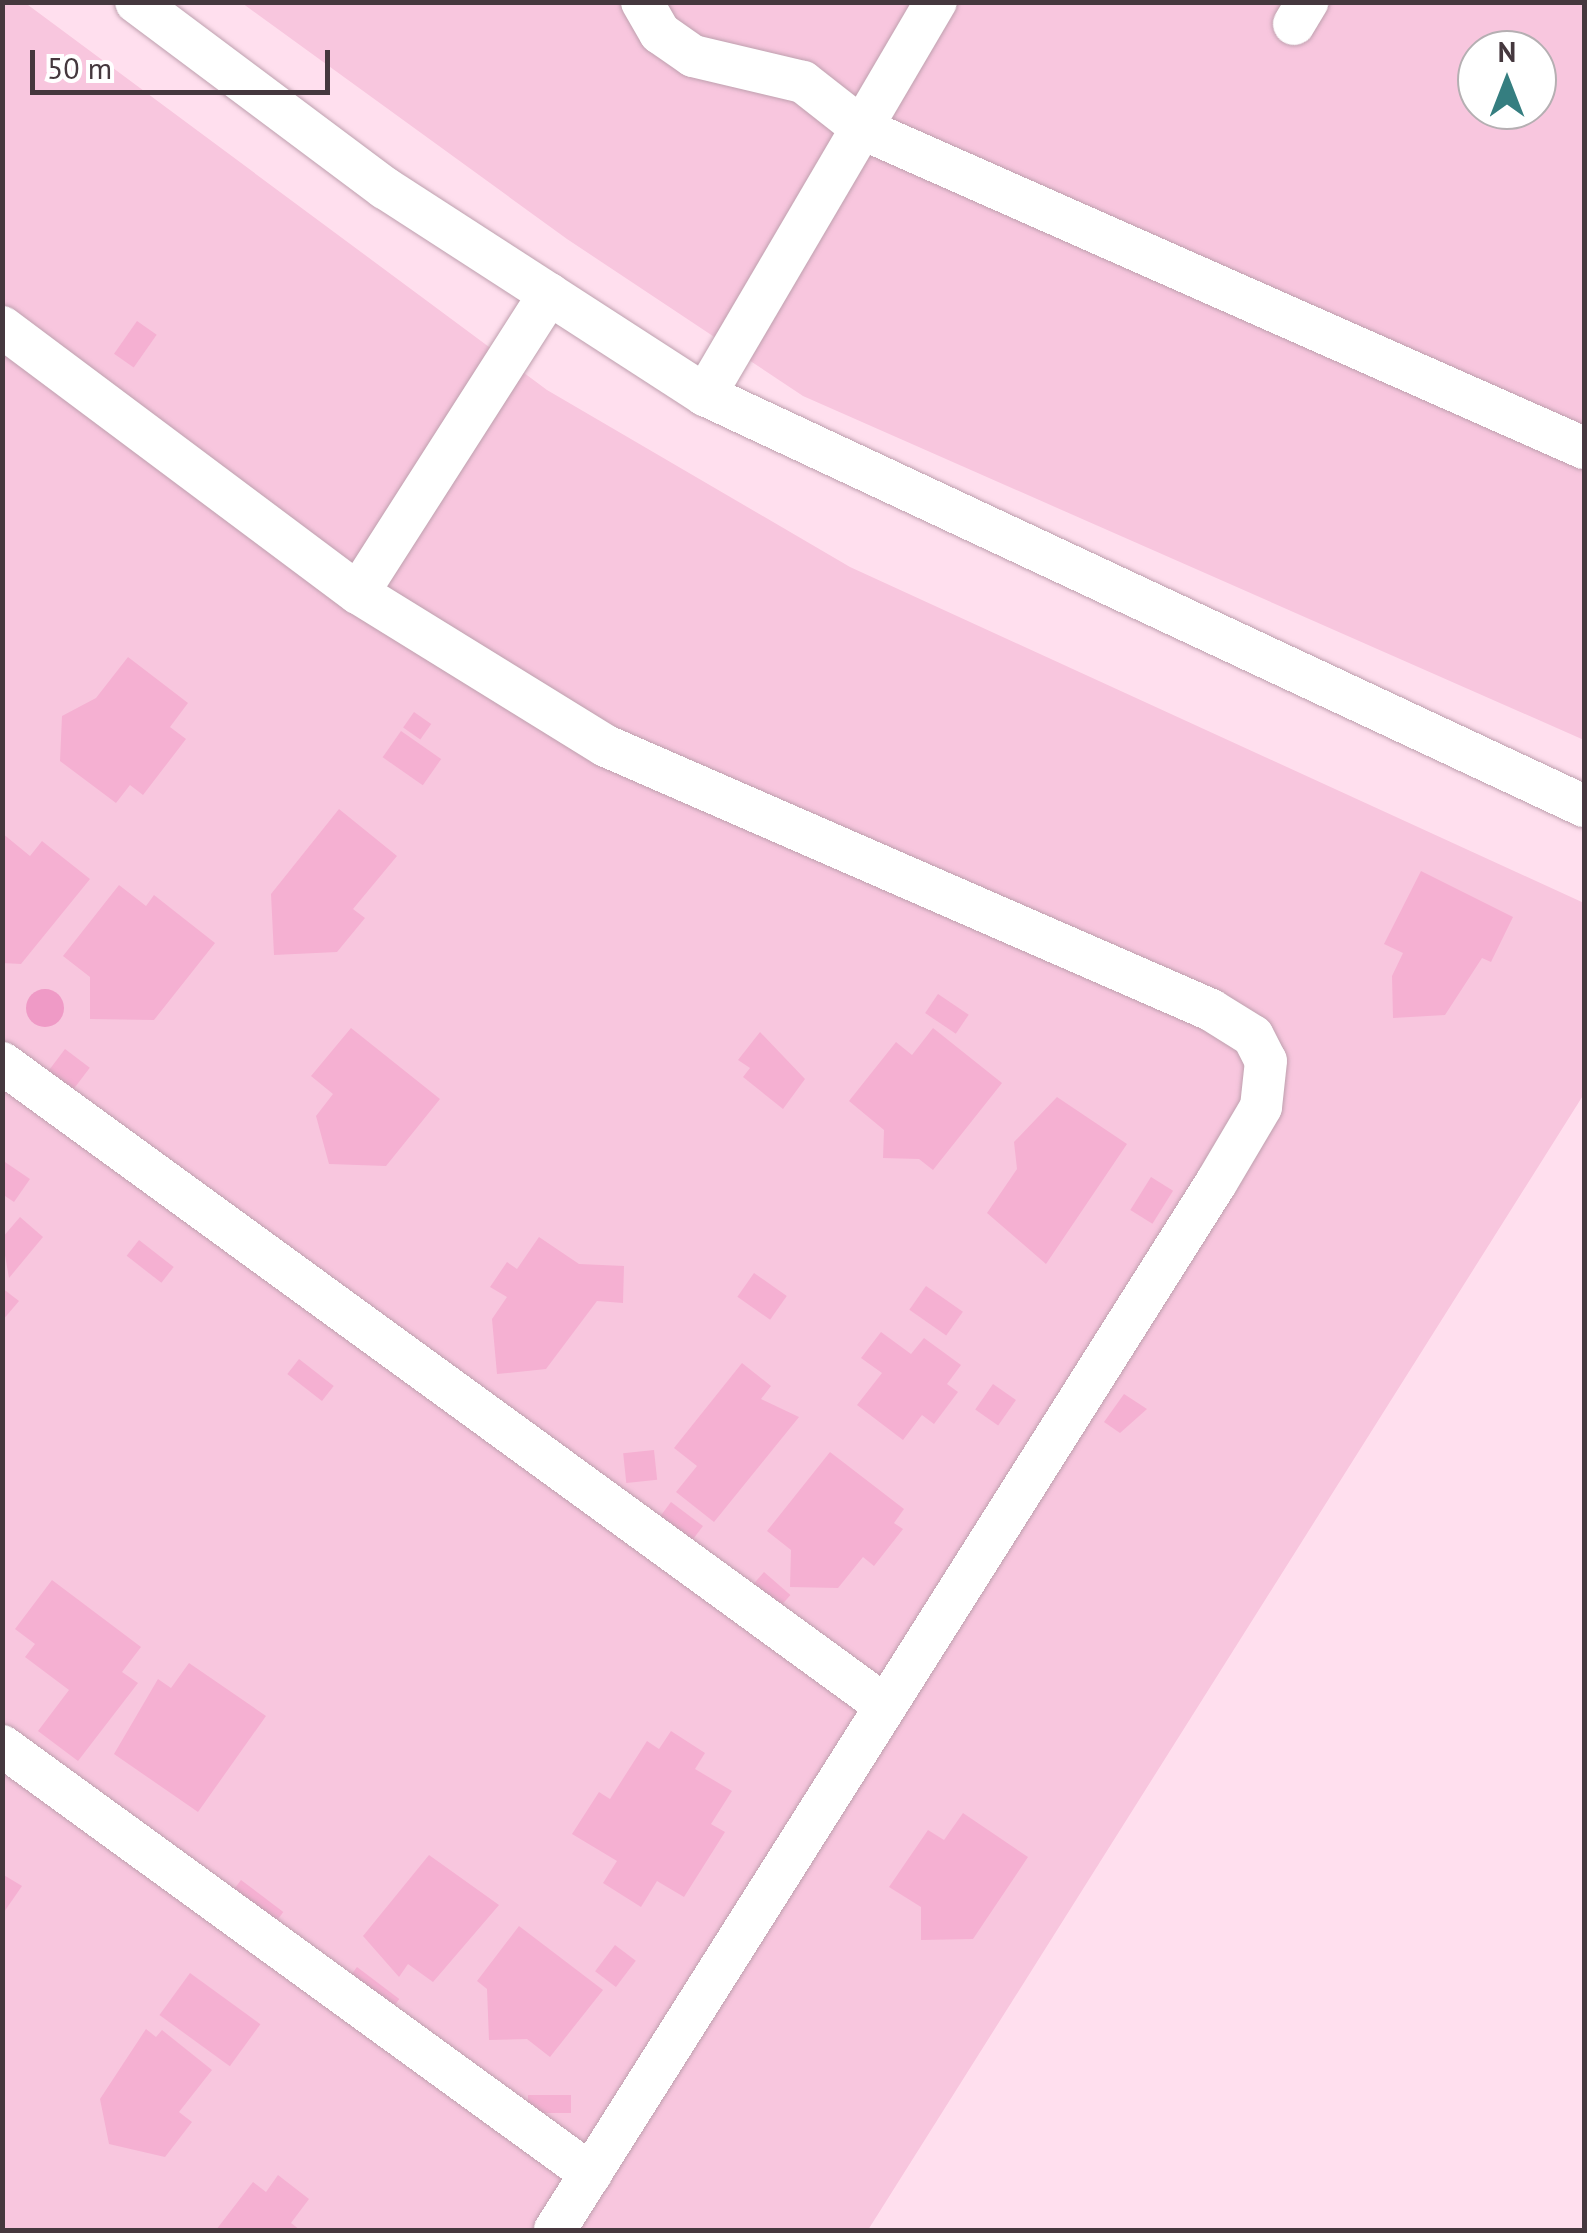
<!DOCTYPE html>
<html>
<head>
<meta charset="utf-8">
<style>
	body { margin:0 }
	#map { position:relative; width:1587px; height:2233px; overflow:hidden; background:#ffdfee; font-family:"PT Sans",sans-serif }
	div>[style] { position:absolute }
	.green>* { inset:0; background:#f8c6de }
	.water>* { inset:0; background:#ef9ac6 }
	.round { border-radius:50% }
	.building>* { inset:0; background:#f5b0d2; transform-origin:0 0 }
	.roads { filter:drop-shadow(0 0 2px #bea0ae) drop-shadow(0 0 2px #bea0ae) }
	.street>* { height:42px; margin:-21px; padding:0 21px; transform-origin:21px; border-radius:21px; background:#fff }
	span { translate:-50% -50%; white-space:nowrap; text-align:center; line-height:1.15; -webkit-text-stroke:8px #fff; paint-order:stroke }
	.frame { position:absolute; inset:0; border:5px solid #45383e; pointer-events:none }
	.north { position:absolute; left:1457px; top:30px; width:100px; height:100px; box-sizing:border-box; background:#fff; border:2px solid #b5afb2; border-radius:50%; rotate:0deg; font-size:28px; font-weight:700; line-height:40px; text-align:center; color:#45383e }
	.north::after { content:''; display:block; margin:auto; width:35px; height:45px; background:#357e80; clip-path:polygon(50% 0,100% 100%,50% 72%,0 100%) }
	.scale { position:absolute; left:30px; top:50px; width:300px; height:45px; box-sizing:border-box; border:5px solid #45383e; border-top:0; padding-left:12px; font-size:30px; line-height:35px; white-space:nowrap; color:#45383e; -webkit-text-stroke:8px #fff; paint-order:stroke }
</style>
</head>
<body>
<div id="map">
	<div class="green">
		<div style="clip-path:polygon(24px 2px,547px 390px,850px 567px,1584px 903px,1584px 1094px,868px 2230px,3px 2230px,2px 3px)"></div>
		<div style="clip-path:polygon(evenodd,242px 3px,1584px 3px,1584px 740px,803px 396px,567px 239px,242px 3px,1477px 50px,1537px 50px,1537px 110px,1477px 110px,1477px 50px)"></div>
	</div>
	<div class="water">
		<div class="round" style="left:26px;top:989px;width:38px;height:38px"></div>
	</div>
	<div class="building">
		<div style="left:137px;top:321px;width:24px;height:40px;rotate:35deg"></div>
		<div style="clip-path:polygon(128px 657px,188px 703px,170px 727px,186px 739px,143px 795px,130px 785px,116px 803px,60px 761px,62px 716px,96px 698px)"></div>
		<div style="left:414px;top:712px;width:21px;height:19px;rotate:35deg"></div>
		<div style="left:401px;top:731px;width:49px;height:32px;rotate:35deg"></div>
		<div style="clip-path:polygon(339px 809px,397px 856px,353px 909px,365px 918px,337px 952px,274px 955px,271px 894px)"></div>
		<div style="clip-path:polygon(2px 833px,30px 856px,42px 841px,90px 879px,21px 964px,2px 963px)"></div>
		<div style="clip-path:polygon(1421px 871px,1513px 917px,1491px 962px,1482px 958px,1445px 1015px,1393px 1018px,1392px 976px,1403px 953px,1384px 944px)"></div>
		<div style="clip-path:polygon(119px 885px,146px 906px,154px 895px,215px 943px,154px 1020px,90px 1019px,90px 977px,63px 956px)"></div>
		<div style="left:938px;top:994px;width:37px;height:23px;rotate:34deg"></div>
		<div style="clip-path:polygon(351px 1028px,440px 1099px,386px 1166px,329px 1164px,316px 1116px,333px 1094px,311px 1076px)"></div>
		<div style="clip-path:polygon(933px 1028px,1002px 1083px,933px 1170px,919px 1159px,883px 1158px,884px 1130px,849px 1101px,896px 1042px,912px 1055px)"></div>
		<div style="clip-path:polygon(760px 1032px,805px 1079px,783px 1109px,743px 1077px,750px 1068px,738px 1060px)"></div>
		<div style="left:65px;top:1049px;width:31px;height:35px;rotate:37deg"></div>
		<div style="clip-path:polygon(1057px 1097px,1127px 1144px,1046px 1264px,987px 1213px,1017px 1169px,1014px 1142px)"></div>
		<div style="clip-path:polygon(2px 1160px,30px 1179px,14px 1202px,2px 1194px)"></div>
		<div style="left:1151px;top:1177px;width:26px;height:39px;rotate:32deg"></div>
		<div style="clip-path:polygon(20px 1217px,43px 1237px,9px 1278px,2px 1238px)"></div>
		<div style="clip-path:polygon(539px 1237px,579px 1264px,624px 1266px,623px 1303px,597px 1301px,546px 1369px,497px 1374px,492px 1319px,507px 1297px,490px 1287px,507px 1262px,517px 1269px)"></div>
		<div style="left:139px;top:1240px;width:44px;height:20px;rotate:38deg"></div>
		<div style="left:754px;top:1273px;width:40px;height:29px;rotate:35deg"></div>
		<div style="left:926px;top:1286px;width:45px;height:29px;rotate:35deg"></div>
		<div style="clip-path:polygon(2px 1288px,19px 1301px,2px 1321px)"></div>
		<div style="clip-path:polygon(881px 1332px,911px 1354px,924px 1338px,961px 1365px,947px 1384px,958px 1392px,934px 1424px,922px 1415px,903px 1440px,857px 1405px,882px 1373px,861px 1358px)"></div>
		<div style="left:299px;top:1359px;width:44px;height:19px;rotate:38deg"></div>
		<div style="clip-path:polygon(742px 1363px,771px 1386px,761px 1399px,799px 1417px,714px 1522px,676px 1492px,697px 1466px,674px 1448px)"></div>
		<div style="left:993px;top:1384px;width:28px;height:31px;rotate:35deg"></div>
		<div style="clip-path:polygon(1124px 1394px,1147px 1409px,1120px 1433px,1104px 1422px)"></div>
		<div style="left:654px;top:1450px;width:30px;height:31px;rotate:84deg"></div>
		<div style="clip-path:polygon(830px 1452px,904px 1509px,894px 1523px,903px 1529px,874px 1566px,863px 1557px,838px 1588px,790px 1587px,791px 1550px,767px 1531px)"></div>
		<div style="left:671px;top:1502px;width:40px;height:24px;rotate:37deg"></div>
		<div style="left:764px;top:1572px;width:35px;height:24px;rotate:41deg"></div>
		<div style="clip-path:polygon(52px 1580px,141px 1647px,122px 1672px,138px 1683px,78px 1761px,38px 1731px,69px 1690px,25px 1657px,35px 1644px,15px 1629px)"></div>
		<div style="clip-path:polygon(189px 1663px,266px 1716px,198px 1812px,114px 1754px,158px 1679px,171px 1688px)"></div>
		<div style="clip-path:polygon(671px 1731px,705px 1753px,695px 1769px,732px 1791px,711px 1824px,725px 1832px,684px 1897px,657px 1881px,641px 1907px,603px 1883px,617px 1861px,572px 1834px,599px 1792px,610px 1799px,647px 1741px,659px 1749px)"></div>
		<div style="clip-path:polygon(963px 1813px,1028px 1857px,973px 1939px,921px 1940px,921px 1907px,889px 1887px,928px 1830px,944px 1840px)"></div>
		<div style="clip-path:polygon(429px 1855px,499px 1905px,433px 1982px,408px 1964px,399px 1977px,363px 1936px)"></div>
		<div style="clip-path:polygon(2px 1874px,22px 1886px,2px 1915px)"></div>
		<div style="left:241px;top:1880px;width:53px;height:21px;rotate:37deg"></div>
		<div style="clip-path:polygon(519px 1926px,603px 1990px,550px 2057px,527px 2039px,489px 2040px,487px 1989px,477px 1981px)"></div>
		<div style="left:615px;top:1945px;width:26px;height:33px;rotate:37deg"></div>
		<div style="left:357px;top:1967px;width:53px;height:21px;rotate:37deg"></div>
		<div style="left:190px;top:1973px;width:87px;height:52px;rotate:36deg"></div>
		<div style="clip-path:polygon(146px 2029px,156px 2037px,162px 2030px,212px 2070px,179px 2112px,192px 2122px,165px 2157px,109px 2144px,100px 2099px)"></div>
		<div style="left:571px;top:2095px;width:18px;height:43px;rotate:90deg"></div>
		<div style="clip-path:polygon(278px 2175px,309px 2199px,291px 2223px,300px 2230px,216px 2230px,253px 2182px,266px 2192px)"></div>
	</div>
	<div class="roads">
		<div class="street">
			<div style="left:136px;top:2px;width:311px;rotate:36.8deg"></div>
			<div style="left:385px;top:188px;width:381px;rotate:32.9deg"></div>
			<div style="left:705px;top:395px;width:970px;rotate:25.06deg"></div>
			<div style="left:642px;top:2px;width:36px;rotate:60deg"></div>
			<div style="left:660px;top:33px;width:40px;rotate:34.9deg"></div>
			<div style="left:693px;top:56px;width:113px;rotate:13.3deg"></div>
			<div style="left:803px;top:82px;width:76px;rotate:38.1deg"></div>
			<div style="left:863px;top:129px;width:788px;rotate:23.87deg"></div>
			<div style="left:1294px;top:24px;width:26px;rotate:-59deg"></div>
			<div style="left:2px;top:327px;width:444px;rotate:36.8deg"></div>
			<div style="left:358px;top:593px;width:291px;rotate:31.7deg"></div>
			<div style="left:606px;top:746px;width:660px;rotate:23.57deg"></div>
			<div style="left:1211px;top:1010px;width:49px;rotate:31.8deg"></div>
			<div style="left:1253px;top:1036px;width:28px;rotate:63deg"></div>
			<div style="left:1266px;top:1061px;width:46px;rotate:96.2deg"></div>
			<div style="left:1261px;top:1107px;width:88px;rotate:120.6deg"></div>
			<div style="left:1216px;top:1183px;width:1238px;rotate:122.27deg"></div>
			<div style="left:705px;top:395px;width:456px;rotate:-59.6deg"></div>
			<div style="left:358px;top:593px;width:355px;rotate:-57.4deg"></div>
			<div style="left:2px;top:1063px;width:1090px;rotate:36.04deg"></div>
			<div style="left:2px;top:1746px;width:728px;rotate:36deg"></div>
		</div>
	</div>
	<div class="frame"></div>
	<div class="north">N</div>
	<div class="scale">50 m</div>
</div>
</body>
</html>
